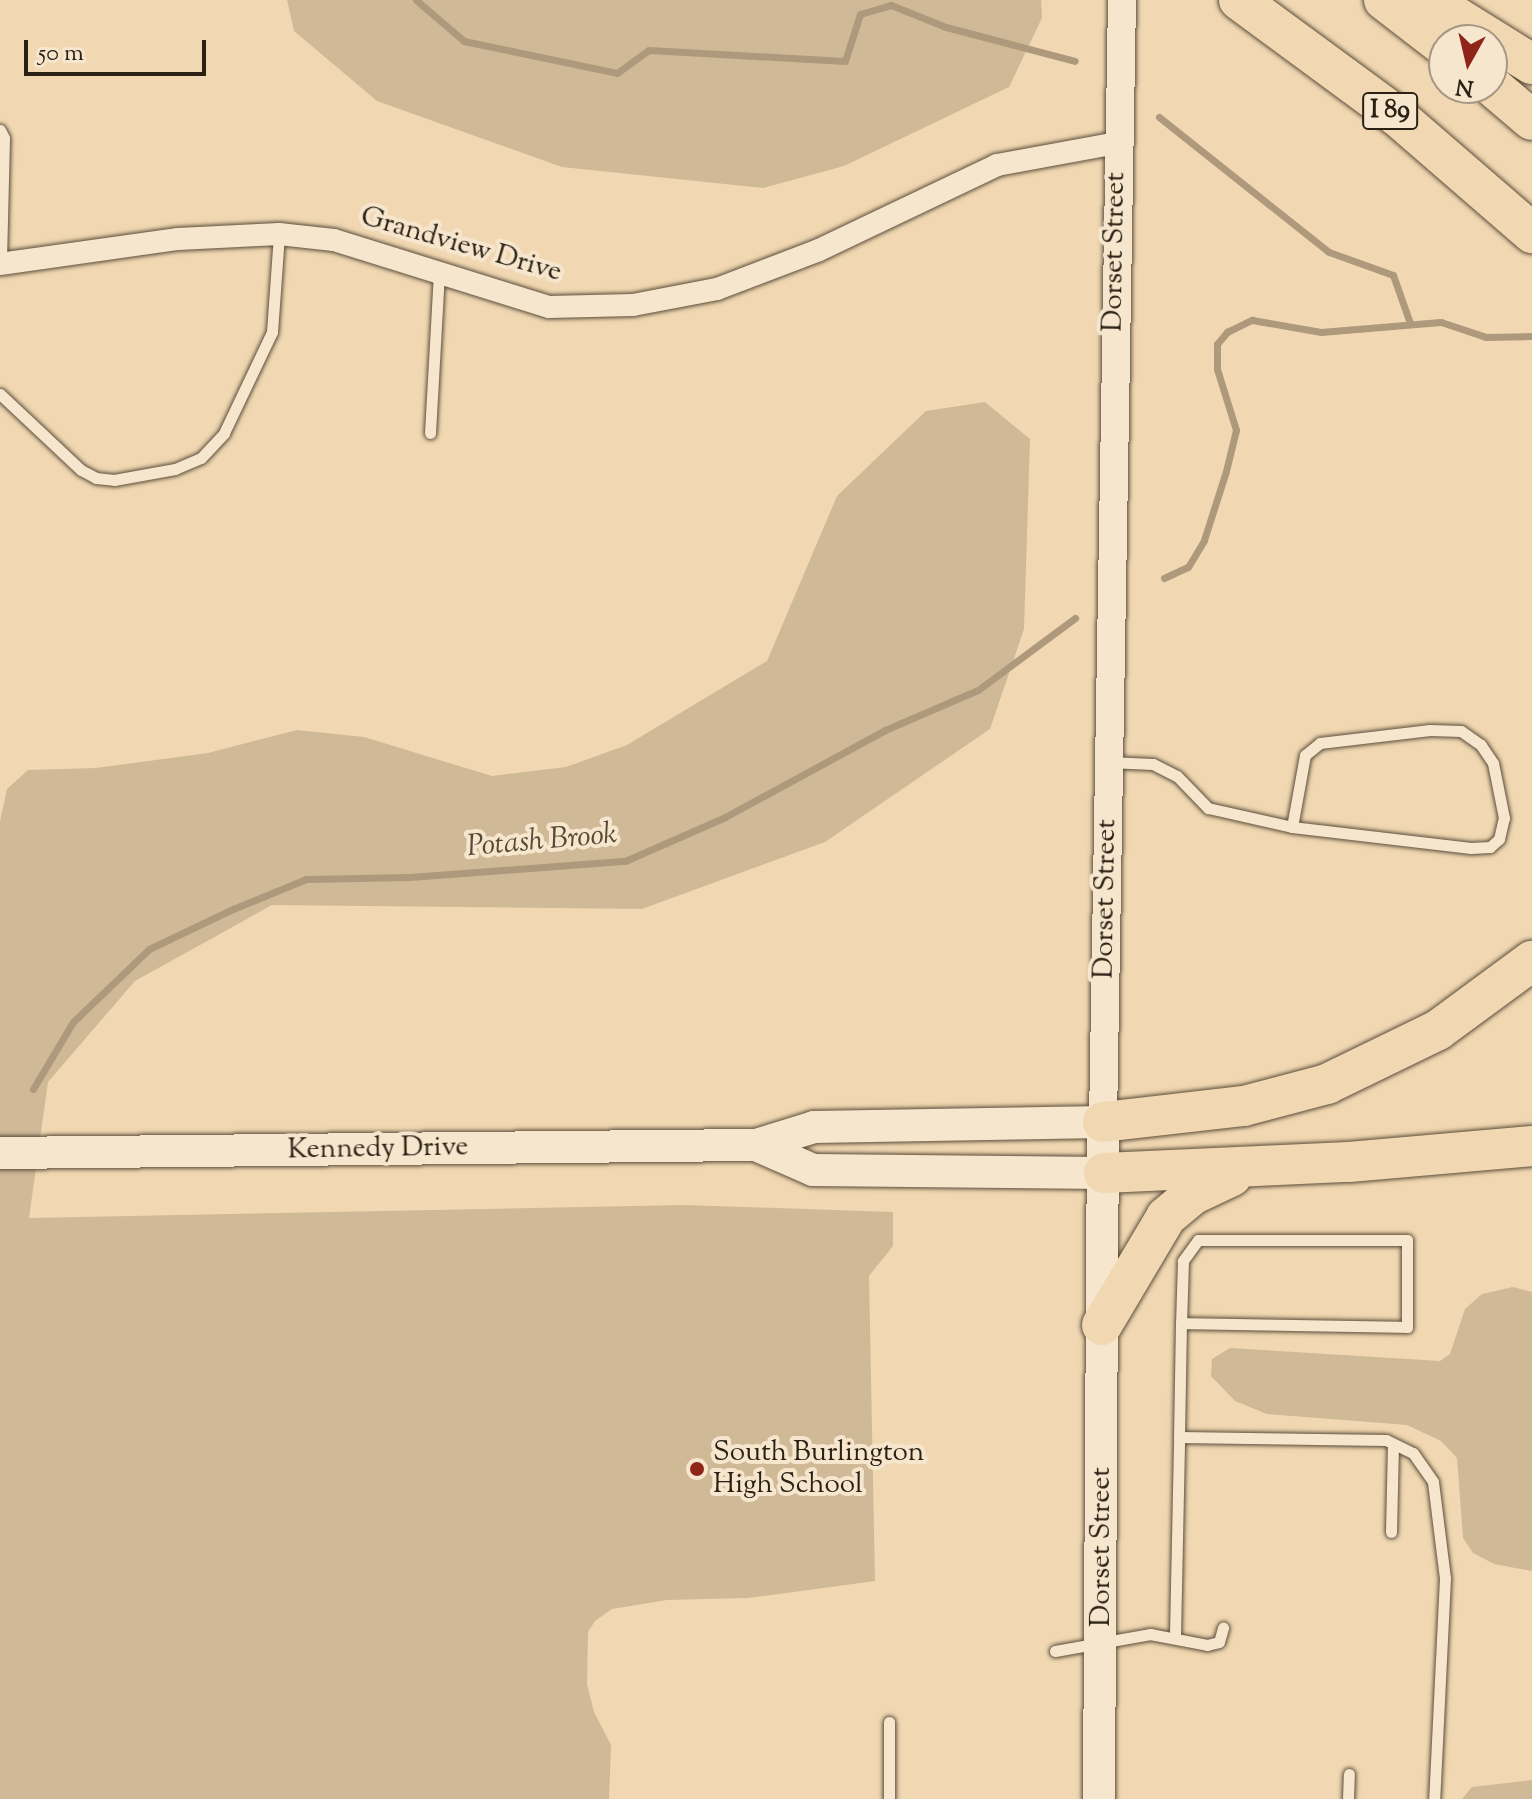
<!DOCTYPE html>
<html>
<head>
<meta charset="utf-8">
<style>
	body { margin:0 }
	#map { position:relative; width:1532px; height:1799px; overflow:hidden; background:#f1d8b2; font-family:"Sorts Mill Goudy",serif }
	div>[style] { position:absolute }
	.green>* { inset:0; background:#cfb997 }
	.stream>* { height:7px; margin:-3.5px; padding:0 3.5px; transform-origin:3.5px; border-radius:3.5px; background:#ae997c }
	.roads { filter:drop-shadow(0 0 2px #5c4e3c) drop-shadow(0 0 2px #5c4e3c) }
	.service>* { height:11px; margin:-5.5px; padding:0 5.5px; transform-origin:5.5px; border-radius:5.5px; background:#f6e6cd }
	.minor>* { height:22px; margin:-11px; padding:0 11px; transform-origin:11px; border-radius:11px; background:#f6e6cd }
	.tertiary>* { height:28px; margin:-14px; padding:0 14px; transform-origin:14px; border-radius:14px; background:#f6e6cd }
	.secondary>* { height:32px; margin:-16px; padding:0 16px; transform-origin:16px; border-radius:16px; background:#f6e6cd }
	.motorway>* { height:40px; margin:-20px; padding:0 20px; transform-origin:20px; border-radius:20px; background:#f1d8b2 }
	.dots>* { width:22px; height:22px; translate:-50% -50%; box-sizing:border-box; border:4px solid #f6e6cd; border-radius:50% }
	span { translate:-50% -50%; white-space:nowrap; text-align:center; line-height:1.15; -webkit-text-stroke:8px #f6e6cd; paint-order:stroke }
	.shield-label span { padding:2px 6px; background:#f6e6cd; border:2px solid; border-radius:6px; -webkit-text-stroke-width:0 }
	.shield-label { font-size:26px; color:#2b2014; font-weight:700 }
	.street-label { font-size:28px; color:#2b2014 }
	.poi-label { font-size:28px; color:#2b2014 }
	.left { translate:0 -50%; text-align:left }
	.water-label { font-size:30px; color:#594a38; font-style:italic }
	.north { position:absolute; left:1428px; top:24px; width:80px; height:80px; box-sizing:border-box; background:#f6e6cd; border:2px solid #a59783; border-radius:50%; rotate:188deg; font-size:22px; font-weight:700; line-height:32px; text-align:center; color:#2b2014 }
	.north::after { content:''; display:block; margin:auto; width:28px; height:36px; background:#8f2418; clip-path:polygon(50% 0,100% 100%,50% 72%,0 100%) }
	.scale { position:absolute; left:24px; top:40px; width:182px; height:36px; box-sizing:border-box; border:4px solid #2b2014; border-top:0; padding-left:10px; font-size:24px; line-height:28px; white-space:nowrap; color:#2b2014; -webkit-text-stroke:6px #f6e6cd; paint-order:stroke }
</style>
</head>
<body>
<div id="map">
	<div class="green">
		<div style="clip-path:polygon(287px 0,1041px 0,1042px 18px,1009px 87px,844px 166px,763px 188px,562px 167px,377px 101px,294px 31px)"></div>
		<div style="clip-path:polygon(985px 402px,1030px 439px,1024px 629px,990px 729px,825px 842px,642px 909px,272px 905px,135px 981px,48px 1082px,29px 1218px,685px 1205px,893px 1212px,893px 1246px,869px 1276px,875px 1581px,748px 1598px,667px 1600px,612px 1609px,595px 1621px,588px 1632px,587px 1684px,594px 1712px,611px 1745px,609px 1799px,0 1799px,0 821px,7px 789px,28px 770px,96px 768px,208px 753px,297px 730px,364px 737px,492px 776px,566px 767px,627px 745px,767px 661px,837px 496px,926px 411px)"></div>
		<div style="clip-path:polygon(1513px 1287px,1532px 1292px,1532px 1571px,1494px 1564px,1473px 1553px,1463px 1538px,1457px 1458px,1441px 1441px,1407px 1425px,1267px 1414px,1235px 1401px,1211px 1376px,1212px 1359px,1230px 1348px,1440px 1361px,1450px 1354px,1465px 1309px,1482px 1294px)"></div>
		<div style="clip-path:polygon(1532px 1780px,1532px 1799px,1462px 1799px,1472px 1787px)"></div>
	</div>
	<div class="stream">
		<div style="left:416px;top:0;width:63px;rotate:40.5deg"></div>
		<div style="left:464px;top:41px;width:156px;rotate:11.8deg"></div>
		<div style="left:617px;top:73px;width:39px;rotate:-36deg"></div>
		<div style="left:649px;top:50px;width:196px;rotate:3.2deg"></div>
		<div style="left:845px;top:61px;width:49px;rotate:-72.3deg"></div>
		<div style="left:860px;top:14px;width:32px;rotate:-16deg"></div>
		<div style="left:891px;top:5px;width:59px;rotate:21.8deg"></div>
		<div style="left:946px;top:27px;width:133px;rotate:14.8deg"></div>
		<div style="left:1159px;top:117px;width:217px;rotate:38.5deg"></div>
		<div style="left:1329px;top:252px;width:68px;rotate:19.8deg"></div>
		<div style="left:1393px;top:275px;width:51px;rotate:70.5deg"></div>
		<div style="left:1164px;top:578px;width:26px;rotate:-25deg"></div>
		<div style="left:1188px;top:567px;width:31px;rotate:-59deg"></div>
		<div style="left:1204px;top:540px;width:72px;rotate:-72.3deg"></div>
		<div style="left:1226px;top:471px;width:42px;rotate:-76.3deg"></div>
		<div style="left:1236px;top:430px;width:64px;rotate:-107.3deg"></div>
		<div style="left:1217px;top:369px;width:25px;rotate:-90deg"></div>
		<div style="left:1217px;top:344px;width:16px;rotate:-50deg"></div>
		<div style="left:1227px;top:332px;width:28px;rotate:-26deg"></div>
		<div style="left:1252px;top:320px;width:70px;rotate:9.9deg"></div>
		<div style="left:1321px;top:332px;width:120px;rotate:-4.8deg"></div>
		<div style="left:1441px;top:322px;width:47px;rotate:18.4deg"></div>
		<div style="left:1486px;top:337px;width:46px;rotate:-1.2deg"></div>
		<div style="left:33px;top:1089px;width:78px;rotate:-59.2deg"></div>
		<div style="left:73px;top:1022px;width:105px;rotate:-43.8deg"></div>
		<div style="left:149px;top:949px;width:93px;rotate:-25.5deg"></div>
		<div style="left:233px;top:909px;width:79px;rotate:-22.3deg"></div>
		<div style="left:306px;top:879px;width:104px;rotate:-1.1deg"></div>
		<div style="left:410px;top:877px;width:216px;rotate:-4.3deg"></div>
		<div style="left:625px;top:861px;width:109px;rotate:-23.7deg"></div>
		<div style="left:725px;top:817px;width:182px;rotate:-28.5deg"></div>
		<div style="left:885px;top:730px;width:101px;rotate:-23.3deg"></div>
		<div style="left:978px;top:690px;width:121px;rotate:-36.6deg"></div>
	</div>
	<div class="roads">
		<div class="service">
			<div style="left:0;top:130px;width:9px;rotate:63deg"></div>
			<div style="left:4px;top:138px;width:126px;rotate:91.4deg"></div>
			<div style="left:0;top:394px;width:111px;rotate:43.2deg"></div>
			<div style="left:81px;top:470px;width:17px;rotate:28deg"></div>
			<div style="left:96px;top:478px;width:18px;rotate:6deg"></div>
			<div style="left:114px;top:480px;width:62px;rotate:-10.2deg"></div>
			<div style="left:175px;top:469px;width:28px;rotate:-23deg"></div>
			<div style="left:201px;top:458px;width:34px;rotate:-47deg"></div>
			<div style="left:224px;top:433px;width:112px;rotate:-64.6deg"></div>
			<div style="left:272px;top:332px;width:98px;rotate:-85.9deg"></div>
			<div style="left:430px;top:433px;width:162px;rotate:-86.8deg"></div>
			<div style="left:1108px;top:762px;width:45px;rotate:2.5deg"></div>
			<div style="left:1153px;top:764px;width:27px;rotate:27deg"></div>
			<div style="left:1177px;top:776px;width:45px;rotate:45.9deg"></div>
			<div style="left:1208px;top:808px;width:86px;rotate:12.7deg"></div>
			<div style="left:1292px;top:827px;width:180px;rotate:6.7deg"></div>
			<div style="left:1471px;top:848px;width:19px;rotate:-3deg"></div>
			<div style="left:1490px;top:847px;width:12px;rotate:-42deg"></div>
			<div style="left:1499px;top:839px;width:22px;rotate:-77deg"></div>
			<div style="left:1504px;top:818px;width:56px;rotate:-101.3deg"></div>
			<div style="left:1493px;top:763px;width:22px;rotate:-124deg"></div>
			<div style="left:1481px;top:745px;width:24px;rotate:-145deg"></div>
			<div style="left:1461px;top:731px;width:31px;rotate:-178deg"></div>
			<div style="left:1430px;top:730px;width:111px;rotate:173.3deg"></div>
			<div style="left:1320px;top:743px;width:19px;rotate:141deg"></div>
			<div style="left:1305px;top:755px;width:73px;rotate:100.2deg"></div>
			<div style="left:1181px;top:1323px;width:226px;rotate:1deg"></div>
			<div style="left:1407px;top:1327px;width:87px;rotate:-90deg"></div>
			<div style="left:1407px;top:1240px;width:209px;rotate:180deg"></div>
			<div style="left:1198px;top:1240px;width:26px;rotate:126deg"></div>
			<div style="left:1183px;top:1261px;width:62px;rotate:91.8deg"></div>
			<div style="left:1181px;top:1323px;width:114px;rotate:91deg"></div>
			<div style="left:1179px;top:1437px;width:207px;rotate:0.8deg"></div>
			<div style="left:1386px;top:1440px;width:30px;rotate:26deg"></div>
			<div style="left:1413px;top:1453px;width:35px;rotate:55deg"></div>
			<div style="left:1433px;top:1482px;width:97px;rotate:82.9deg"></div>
			<div style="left:1445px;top:1578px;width:221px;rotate:92.8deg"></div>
			<div style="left:1391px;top:1532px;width:88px;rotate:-88.7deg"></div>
			<div style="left:1175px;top:1635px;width:198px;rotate:-88.8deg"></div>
			<div style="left:1055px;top:1651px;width:97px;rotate:-10.1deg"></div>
			<div style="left:1150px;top:1634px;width:58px;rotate:10.9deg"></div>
			<div style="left:1207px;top:1645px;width:12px;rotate:-14deg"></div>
			<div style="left:1219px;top:1642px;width:15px;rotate:-74deg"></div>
			<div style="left:889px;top:1799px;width:77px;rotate:-90deg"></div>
			<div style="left:1348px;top:1799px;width:25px;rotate:-88deg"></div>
		</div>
		<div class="minor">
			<div style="left:0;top:264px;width:180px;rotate:-8deg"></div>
			<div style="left:178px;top:239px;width:101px;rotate:-2.8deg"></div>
			<div style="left:279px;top:234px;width:55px;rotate:6.2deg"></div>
			<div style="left:334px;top:240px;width:225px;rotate:17.3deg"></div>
			<div style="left:549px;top:307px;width:84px;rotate:-1.4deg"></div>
			<div style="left:633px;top:305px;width:86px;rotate:-10.8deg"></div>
			<div style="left:717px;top:289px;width:109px;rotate:-20.9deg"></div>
			<div style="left:819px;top:250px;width:197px;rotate:-25.5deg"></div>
			<div style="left:997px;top:165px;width:122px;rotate:-10.4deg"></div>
		</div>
		<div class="tertiary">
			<div style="left:1103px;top:1122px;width:1122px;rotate:-89.03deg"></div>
		</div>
		<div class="secondary">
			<div style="left:756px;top:1145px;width:62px;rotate:23.7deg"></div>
			<div style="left:813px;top:1170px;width:291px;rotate:0.6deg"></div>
			<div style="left:0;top:1153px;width:756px;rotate:-0.61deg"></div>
			<div style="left:756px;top:1145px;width:61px;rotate:-17.2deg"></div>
			<div style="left:814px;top:1127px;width:289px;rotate:-1deg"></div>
			<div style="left:1103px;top:1122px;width:677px;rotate:90.34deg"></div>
		</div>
		<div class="motorway">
			<div style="left:1239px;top:0;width:196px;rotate:36.3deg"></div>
			<div style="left:1397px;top:116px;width:179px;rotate:40.9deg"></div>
			<div style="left:1384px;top:0;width:76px;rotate:37.5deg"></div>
			<div style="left:1429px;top:0;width:121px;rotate:31.9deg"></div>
			<div style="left:1492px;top:86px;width:52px;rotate:40.4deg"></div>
			<div style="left:1103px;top:1122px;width:142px;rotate:-6.5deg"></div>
			<div style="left:1244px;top:1106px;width:86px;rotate:-14.8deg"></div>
			<div style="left:1327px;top:1084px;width:123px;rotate:-25.9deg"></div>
			<div style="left:1438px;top:1030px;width:117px;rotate:-36.3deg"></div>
			<div style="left:1104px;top:1173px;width:245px;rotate:-2.6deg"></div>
			<div style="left:1349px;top:1162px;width:184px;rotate:-5deg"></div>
			<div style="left:1102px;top:1325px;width:126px;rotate:-59.3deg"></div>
			<div style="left:1166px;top:1217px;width:34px;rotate:-40deg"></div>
			<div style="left:1192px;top:1195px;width:44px;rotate:-25.4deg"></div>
		</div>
	</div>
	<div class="dots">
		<div style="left:697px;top:1469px;background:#8f2418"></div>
	</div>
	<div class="shield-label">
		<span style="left:1390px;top:111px">I 89</span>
	</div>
	<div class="street-label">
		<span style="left:461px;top:245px;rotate:16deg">Grandview Drive</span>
		<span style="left:1115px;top:252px;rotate:-89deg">Dorset Street</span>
		<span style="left:1106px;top:899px;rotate:-89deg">Dorset Street</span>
		<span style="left:378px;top:1149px;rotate:-1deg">Kennedy Drive</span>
		<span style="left:1102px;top:1547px;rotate:-90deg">Dorset Street</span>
	</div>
	<div class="poi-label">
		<span class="left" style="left:713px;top:1469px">South Burlington<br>High School</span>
	</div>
	<div class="water-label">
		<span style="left:542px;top:842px;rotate:-5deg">Potash Brook</span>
	</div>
	<div class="north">N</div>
	<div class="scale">50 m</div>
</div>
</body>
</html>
